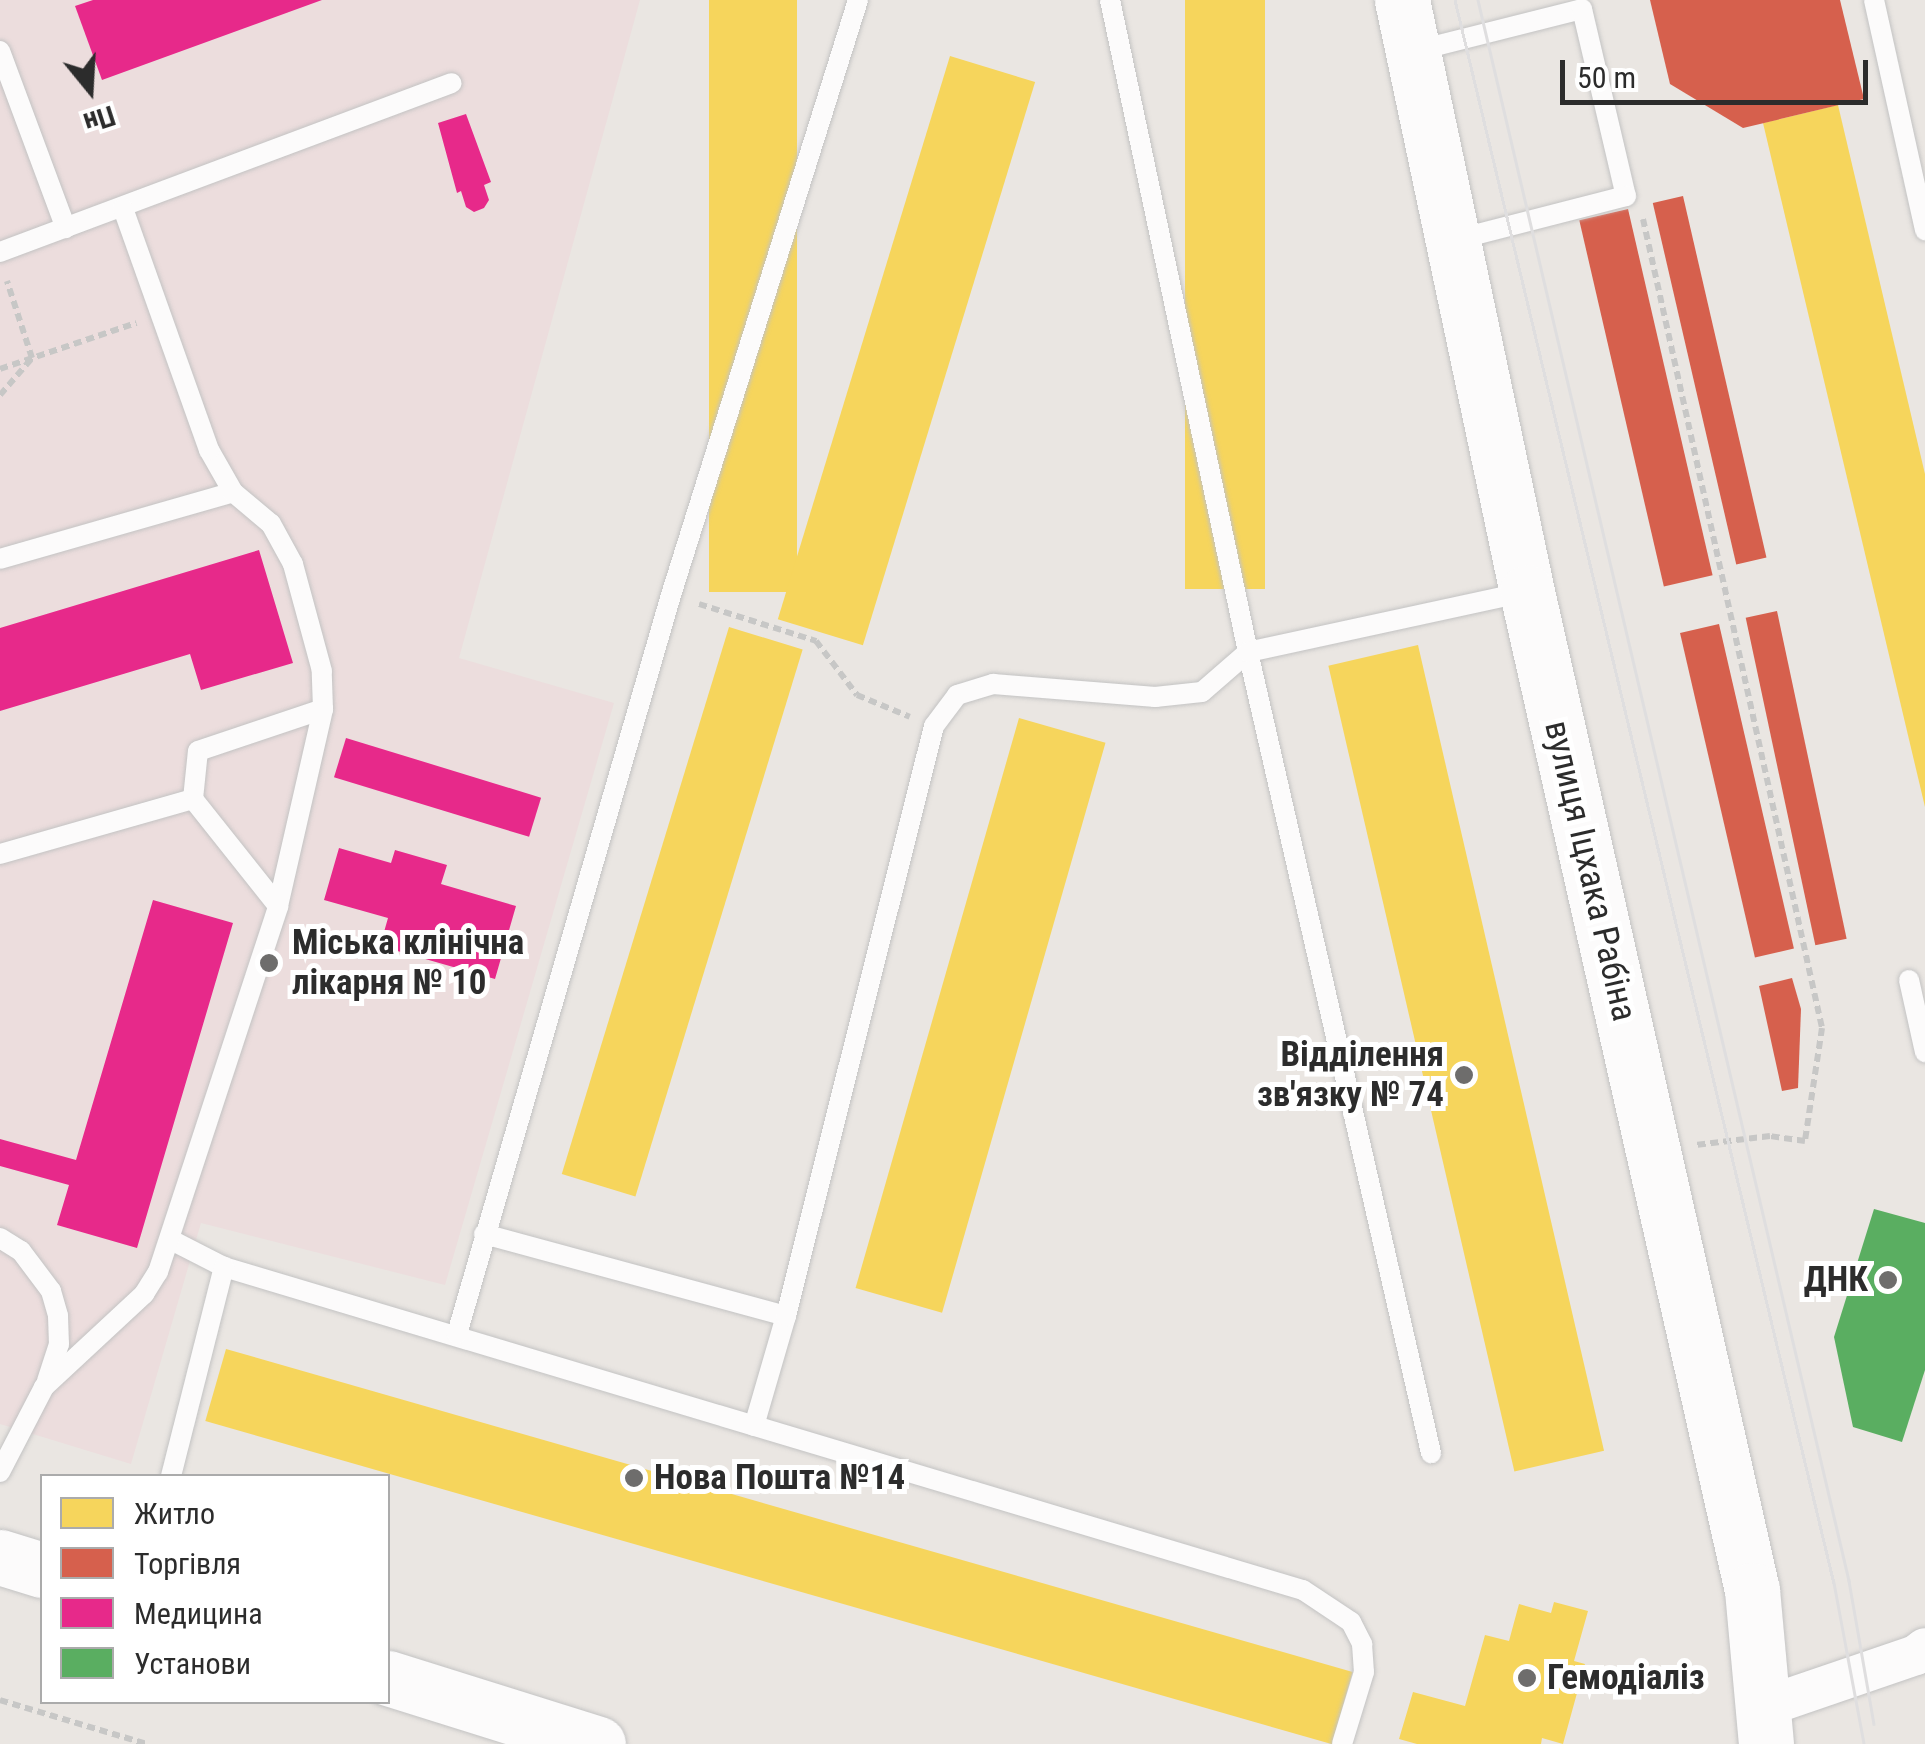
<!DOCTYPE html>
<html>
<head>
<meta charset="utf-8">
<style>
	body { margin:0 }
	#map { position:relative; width:1925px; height:1744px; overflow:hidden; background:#eae6e2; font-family:"Roboto Condensed",sans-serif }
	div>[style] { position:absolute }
	.medical>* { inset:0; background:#ecdddd }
	.homes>* { inset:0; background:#f6d55c; transform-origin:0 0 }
	.shops>* { inset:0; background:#d6604d; transform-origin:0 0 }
	.health>* { inset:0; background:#e7298a; transform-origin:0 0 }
	.public>* { inset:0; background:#5aae61 }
	.path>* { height:6px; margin-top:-3px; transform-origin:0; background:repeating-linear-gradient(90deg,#c7c7c6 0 8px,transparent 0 13px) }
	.roads { filter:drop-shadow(0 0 2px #c3c3c3) drop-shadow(0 0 2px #c3c3c3) }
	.lane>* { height:20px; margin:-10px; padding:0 10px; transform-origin:10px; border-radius:10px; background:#fcfbfb }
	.street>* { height:40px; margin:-20px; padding:0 20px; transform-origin:20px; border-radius:20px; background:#fcfbfb }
	.secondary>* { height:55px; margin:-27.5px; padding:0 27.5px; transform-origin:27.5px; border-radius:27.5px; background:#fcfbfb }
	.tram>* { height:2.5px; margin:-1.25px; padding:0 1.25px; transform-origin:1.25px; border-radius:1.25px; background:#dfdedf }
	.dots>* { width:28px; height:28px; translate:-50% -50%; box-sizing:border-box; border:5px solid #fff; border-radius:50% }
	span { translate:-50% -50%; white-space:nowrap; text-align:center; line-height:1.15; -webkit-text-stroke:10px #fff; paint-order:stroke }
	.street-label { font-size:35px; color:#2c2c2c }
	.poi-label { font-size:35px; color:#2c2c2c; font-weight:700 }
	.left { translate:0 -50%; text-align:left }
	.right { translate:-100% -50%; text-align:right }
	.legend { position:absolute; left:40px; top:1474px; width:350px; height:230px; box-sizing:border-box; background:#fff; border:2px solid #ababab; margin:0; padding:12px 18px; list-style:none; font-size:30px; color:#2c2c2c }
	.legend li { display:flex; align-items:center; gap:20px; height:50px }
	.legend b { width:50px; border:2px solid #ababab }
	.north { position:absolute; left:40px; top:40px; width:100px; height:100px; -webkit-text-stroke:8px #fff; paint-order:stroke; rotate:162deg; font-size:28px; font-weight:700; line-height:40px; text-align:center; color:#2c2c2c }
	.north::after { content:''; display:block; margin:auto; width:35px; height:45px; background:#2c2c2c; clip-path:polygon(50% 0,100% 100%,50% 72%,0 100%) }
	.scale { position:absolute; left:1560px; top:60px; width:308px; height:45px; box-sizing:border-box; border:5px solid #2c2c2c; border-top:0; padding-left:12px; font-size:30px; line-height:35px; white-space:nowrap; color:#2c2c2c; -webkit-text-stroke:8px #fff; paint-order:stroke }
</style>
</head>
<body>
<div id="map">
	<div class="medical">
		<div style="clip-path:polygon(0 0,640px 0,459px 658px,614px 703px,445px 1285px,201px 1223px,131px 1464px,0 1424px)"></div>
	</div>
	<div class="homes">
		<div style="left:709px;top:0;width:88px;height:592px"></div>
		<div style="left:1185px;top:0;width:80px;height:589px"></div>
		<div style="left:950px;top:56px;width:89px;height:589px;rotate:17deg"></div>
		<div style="clip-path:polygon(1838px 105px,1925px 474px,1925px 807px,1763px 123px)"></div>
		<div style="left:729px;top:627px;width:77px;height:572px;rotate:17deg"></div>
		<div style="left:1418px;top:645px;width:827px;height:92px;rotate:77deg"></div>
		<div style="left:1019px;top:718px;width:90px;height:593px;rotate:16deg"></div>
		<div style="left:226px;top:1349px;width:1172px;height:75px;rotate:16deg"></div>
		<div style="clip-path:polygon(1554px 1602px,1588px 1611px,1574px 1661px,1585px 1664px,1563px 1744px,1542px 1738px,1541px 1744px,1417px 1744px,1399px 1739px,1413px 1692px,1465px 1706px,1485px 1635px,1509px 1641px,1519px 1604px,1551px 1613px)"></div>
	</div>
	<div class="shops">
		<div style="clip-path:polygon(1650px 0,1840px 0,1864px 99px,1743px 128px,1670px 84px)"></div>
		<div style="left:1683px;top:196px;width:371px;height:31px;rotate:77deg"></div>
		<div style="left:1628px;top:209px;width:376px;height:50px;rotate:77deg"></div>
		<div style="left:1777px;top:611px;width:335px;height:32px;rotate:78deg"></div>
		<div style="left:1719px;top:624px;width:333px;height:40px;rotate:77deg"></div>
		<div style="clip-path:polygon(1792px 978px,1801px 1009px,1798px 1088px,1782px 1091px,1759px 986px)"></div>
	</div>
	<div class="health">
		<div style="clip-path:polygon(93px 0,322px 0,102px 80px,75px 6px)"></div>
		<div style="clip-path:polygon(466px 114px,491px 182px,484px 185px,489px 200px,484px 208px,474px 212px,466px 207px,461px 191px,457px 193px,438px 123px)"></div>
		<div style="clip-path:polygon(259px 550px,293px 663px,201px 690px,190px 654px,0 711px,0 628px)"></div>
		<div style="left:346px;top:738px;width:204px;height:41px;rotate:17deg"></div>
		<div style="clip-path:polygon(339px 848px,391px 863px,395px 850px,447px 865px,441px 884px,516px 906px,495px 979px,380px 946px,388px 918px,324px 900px)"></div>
		<div style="clip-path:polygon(153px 900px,233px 923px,137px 1248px,57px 1225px,69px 1185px,0 1166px,0 1139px,76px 1160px)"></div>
	</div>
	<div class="public">
		<div style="clip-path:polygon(1874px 1209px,1925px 1223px,1925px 1370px,1902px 1442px,1853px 1427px,1834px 1337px)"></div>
	</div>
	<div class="path">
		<div style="left:1643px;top:219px;width:829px;rotate:77.52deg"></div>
		<div style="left:1822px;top:1028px;width:114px;rotate:98.6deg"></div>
		<div style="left:1805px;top:1141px;width:35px;rotate:-172deg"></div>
		<div style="left:1770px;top:1136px;width:75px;rotate:173.1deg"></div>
		<div style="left:0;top:369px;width:144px;rotate:-18.7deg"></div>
		<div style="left:0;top:395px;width:49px;rotate:-49.1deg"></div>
		<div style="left:32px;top:358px;width:81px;rotate:-108deg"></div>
		<div style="left:699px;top:604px;width:123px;rotate:17.5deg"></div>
		<div style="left:816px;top:641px;width:68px;rotate:52.8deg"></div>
		<div style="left:857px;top:695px;width:57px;rotate:22.5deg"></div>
		<div style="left:0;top:1700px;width:153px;rotate:16.7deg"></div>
	</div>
	<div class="roads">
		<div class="lane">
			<div style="left:1110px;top:0;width:666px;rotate:78.05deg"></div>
			<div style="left:1248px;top:652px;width:822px;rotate:77.13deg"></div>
			<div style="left:1874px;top:0;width:236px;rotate:77.5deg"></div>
			<div style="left:0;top:51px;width:189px;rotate:69.6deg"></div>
			<div style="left:1415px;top:51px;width:172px;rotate:-14.1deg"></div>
			<div style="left:1582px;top:9px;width:192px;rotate:76.8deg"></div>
			<div style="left:1626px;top:196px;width:177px;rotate:165.6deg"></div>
			<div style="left:0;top:252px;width:482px;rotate:-20.5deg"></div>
			<div style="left:0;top:559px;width:242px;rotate:-16deg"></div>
			<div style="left:193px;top:799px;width:48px;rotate:-84.1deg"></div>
			<div style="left:198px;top:751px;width:132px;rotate:-18.6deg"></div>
			<div style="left:0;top:854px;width:201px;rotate:-15.9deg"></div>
			<div style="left:193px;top:799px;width:137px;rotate:51.5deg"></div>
			<div style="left:1909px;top:980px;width:74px;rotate:77.5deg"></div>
			<div style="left:484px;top:1234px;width:313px;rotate:15.2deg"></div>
			<div style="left:0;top:1238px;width:25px;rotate:32deg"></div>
			<div style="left:21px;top:1251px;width:50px;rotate:53.1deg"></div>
			<div style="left:51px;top:1291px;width:26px;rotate:74deg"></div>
			<div style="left:58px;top:1316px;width:28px;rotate:88deg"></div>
			<div style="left:59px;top:1344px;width:39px;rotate:108deg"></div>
			<div style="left:171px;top:1240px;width:59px;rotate:27deg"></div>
			<div style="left:224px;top:1267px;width:1126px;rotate:16.67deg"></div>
			<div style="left:1303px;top:1590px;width:58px;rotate:33.7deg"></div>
			<div style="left:1351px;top:1622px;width:25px;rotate:63deg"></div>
			<div style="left:1362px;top:1644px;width:28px;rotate:86deg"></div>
			<div style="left:1364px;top:1672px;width:75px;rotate:107deg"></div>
			<div style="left:457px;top:1334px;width:769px;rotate:-73.85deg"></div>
			<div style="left:671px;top:595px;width:624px;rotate:-72.55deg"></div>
			<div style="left:754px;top:1426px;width:115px;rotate:-73.8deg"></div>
			<div style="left:786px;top:1316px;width:608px;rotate:-75.92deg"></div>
			<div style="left:934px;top:726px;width:39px;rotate:-53deg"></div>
			<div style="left:957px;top:695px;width:38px;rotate:-17deg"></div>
			<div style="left:993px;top:684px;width:163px;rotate:4.6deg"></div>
			<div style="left:1155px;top:697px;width:47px;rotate:-6.1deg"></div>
			<div style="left:1202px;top:692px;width:61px;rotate:-41deg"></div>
			<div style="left:1248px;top:652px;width:283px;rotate:-12.2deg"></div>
			<div style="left:0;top:1472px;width:96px;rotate:-62.6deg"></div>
			<div style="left:44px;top:1387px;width:137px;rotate:-42.9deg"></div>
			<div style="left:144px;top:1294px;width:26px;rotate:-58deg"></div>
			<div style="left:158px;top:1272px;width:385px;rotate:-71.8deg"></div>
			<div style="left:278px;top:906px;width:202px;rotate:-77.1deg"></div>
			<div style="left:323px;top:709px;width:38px;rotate:-92deg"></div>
			<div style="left:322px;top:671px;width:111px;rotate:-105.2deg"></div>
			<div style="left:293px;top:564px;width:46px;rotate:-118.8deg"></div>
			<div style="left:271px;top:524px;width:50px;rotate:-139.9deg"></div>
			<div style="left:233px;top:492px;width:48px;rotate:-119.7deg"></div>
			<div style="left:209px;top:450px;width:257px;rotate:-109.6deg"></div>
			<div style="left:171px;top:1476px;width:216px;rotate:-75.8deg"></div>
		</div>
		<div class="street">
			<div style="left:1764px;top:1707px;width:161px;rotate:-18.9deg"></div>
			<div style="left:1916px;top:1655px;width:11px;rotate:-38deg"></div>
		</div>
		<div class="secondary">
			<div style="left:1402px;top:0;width:605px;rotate:78.08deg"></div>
			<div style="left:1527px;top:592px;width:1023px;rotate:77.3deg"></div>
			<div style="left:1752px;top:1590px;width:155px;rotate:84.8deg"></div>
			<div style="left:0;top:1557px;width:44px;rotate:17.2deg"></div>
			<div style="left:388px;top:1678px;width:220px;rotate:17.4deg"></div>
		</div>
	</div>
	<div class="tram">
		<div style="left:1455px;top:0;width:1628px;rotate:76.54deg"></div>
		<div style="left:1834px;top:1583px;width:164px;rotate:79.4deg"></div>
		<div style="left:1478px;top:0;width:1624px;rotate:76.79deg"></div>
		<div style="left:1849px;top:1581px;width:145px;rotate:80.1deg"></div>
	</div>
	<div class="dots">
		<div style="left:269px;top:963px;background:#6e6d6c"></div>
		<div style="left:1464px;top:1075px;background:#6e6d6c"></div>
		<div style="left:1888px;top:1280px;background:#6e6d6c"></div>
		<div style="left:634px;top:1478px;background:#6e6d6c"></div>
		<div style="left:1527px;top:1678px;background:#6e6d6c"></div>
	</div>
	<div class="street-label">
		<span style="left:1590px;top:871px;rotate:77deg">вулиця Іцхака Рабіна</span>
	</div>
	<div class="poi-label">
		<span class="left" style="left:292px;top:963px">Міська клінічна<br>лікарня № 10</span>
		<span class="right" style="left:1444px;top:1075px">Відділення<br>зв'язку № 74</span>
		<span class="right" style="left:1868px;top:1280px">ДНК</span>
		<span class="left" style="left:654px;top:1478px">Нова Пошта №14</span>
		<span class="left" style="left:1547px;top:1678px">Гемодіаліз</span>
	</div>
	<ul class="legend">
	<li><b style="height:28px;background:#f6d55c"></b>Житло</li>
	<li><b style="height:28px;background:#d6604d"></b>Торгівля</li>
	<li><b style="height:28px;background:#e7298a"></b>Медицина</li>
	<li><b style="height:28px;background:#5aae61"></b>Установи</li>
	</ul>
	<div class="north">Пн</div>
	<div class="scale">50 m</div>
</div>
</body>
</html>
